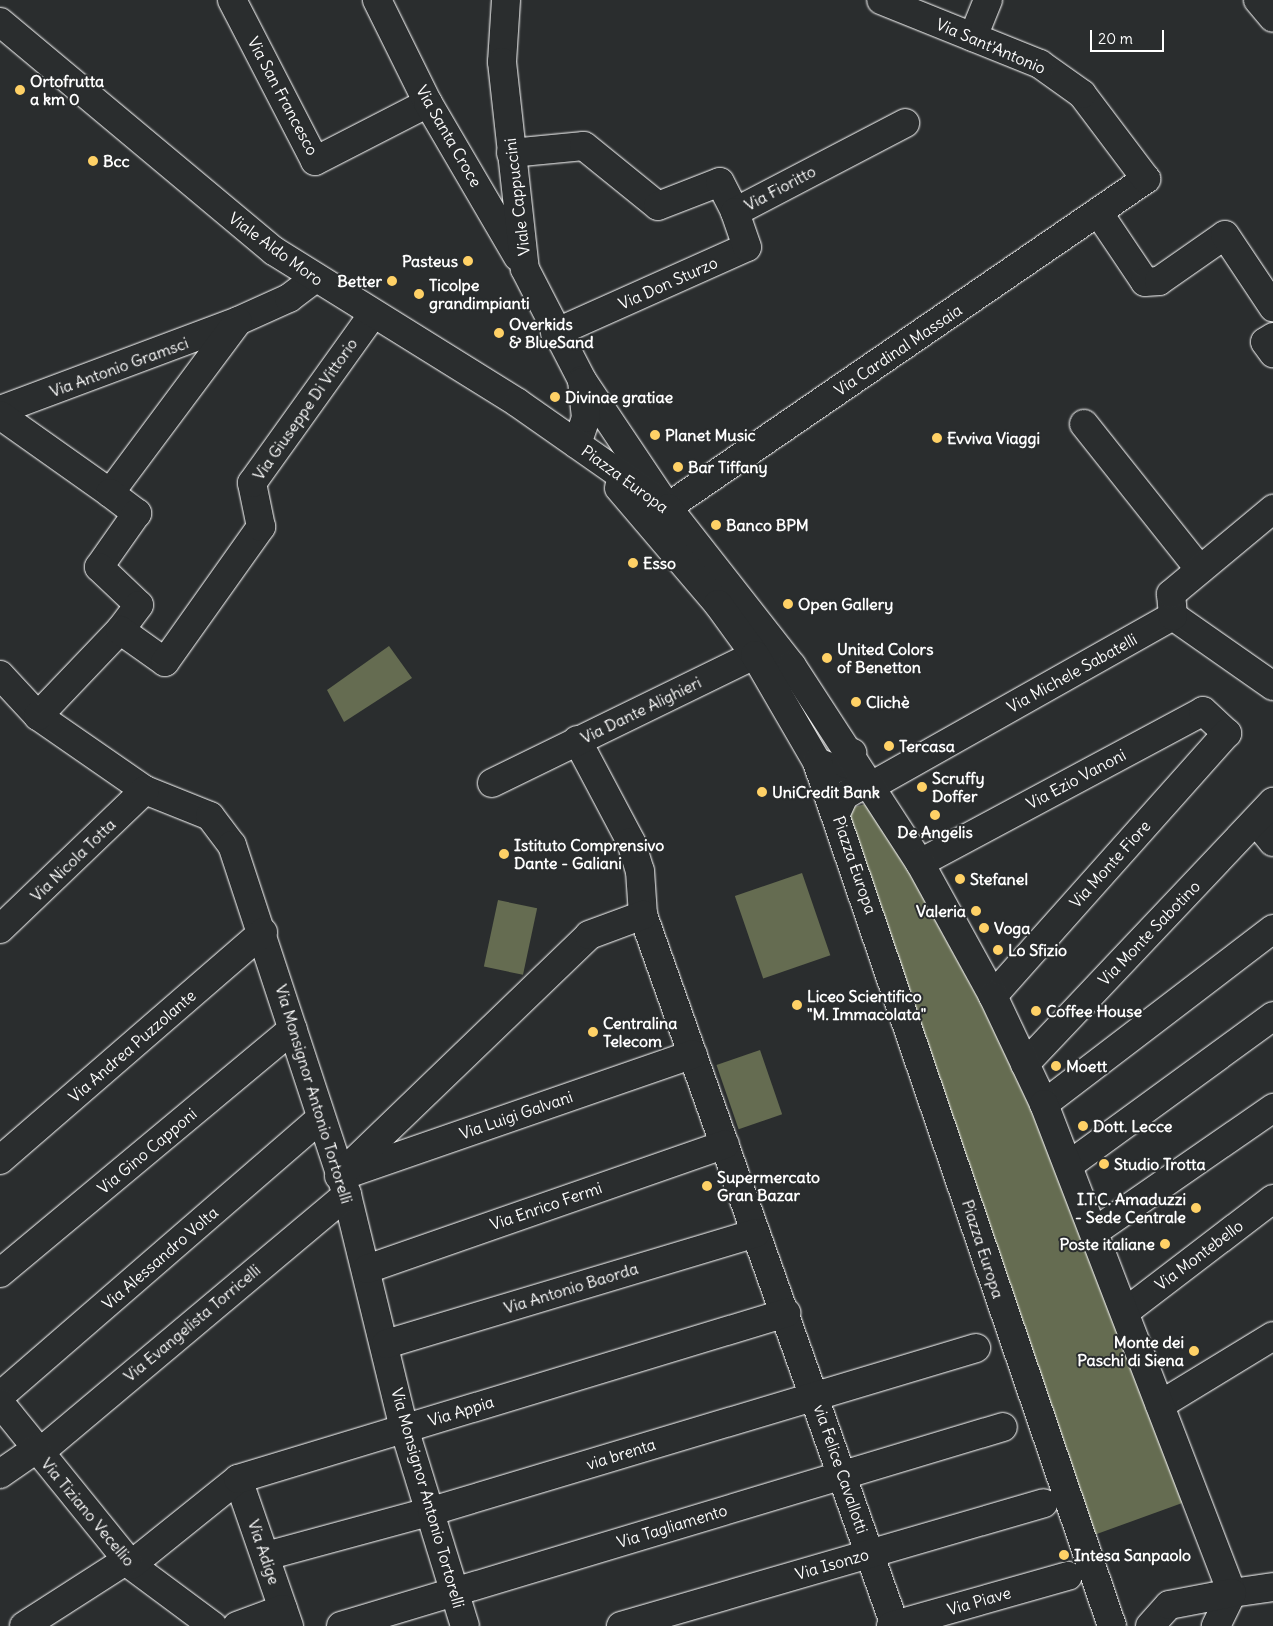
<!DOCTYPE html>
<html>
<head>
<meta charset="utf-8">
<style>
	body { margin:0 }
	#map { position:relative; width:1273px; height:1626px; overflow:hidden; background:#2a2d2e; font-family:Delius,sans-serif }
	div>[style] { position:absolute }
	.green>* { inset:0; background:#656c51; transform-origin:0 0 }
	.roads { filter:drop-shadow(0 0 1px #fff) drop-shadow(0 0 1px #fff) }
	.minor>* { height:28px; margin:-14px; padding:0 14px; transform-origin:14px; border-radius:14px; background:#2a2d2e }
	.secondary>* { height:28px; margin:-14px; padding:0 14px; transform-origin:14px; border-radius:14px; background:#2a2d2e }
	.dots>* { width:14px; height:14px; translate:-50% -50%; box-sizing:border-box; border:2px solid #2a2d2e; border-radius:50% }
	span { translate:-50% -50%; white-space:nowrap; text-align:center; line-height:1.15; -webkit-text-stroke:4px #2a2d2e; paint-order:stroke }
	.street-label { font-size:16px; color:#fff }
	.poi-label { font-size:16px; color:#fff; font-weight:700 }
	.left { translate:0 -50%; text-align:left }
	.right { translate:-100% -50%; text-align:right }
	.scale { position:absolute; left:1090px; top:30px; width:74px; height:22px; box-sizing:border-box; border:2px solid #fff; border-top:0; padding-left:6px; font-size:15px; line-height:18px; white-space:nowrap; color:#fff; -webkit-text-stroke:4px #2a2d2e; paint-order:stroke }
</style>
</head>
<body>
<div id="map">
	<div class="green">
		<div style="clip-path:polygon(389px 646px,412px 678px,344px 722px,327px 690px)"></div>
		<div style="clip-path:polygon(882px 800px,993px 996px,1196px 1498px,1083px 1539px,837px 811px)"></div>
		<div style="left:802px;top:873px;width:87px;height:71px;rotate:71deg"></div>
		<div style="left:498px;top:900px;width:40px;height:68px;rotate:12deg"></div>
		<div style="left:760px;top:1050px;width:68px;height:46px;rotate:71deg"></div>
	</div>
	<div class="roads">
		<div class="minor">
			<div style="left:232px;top:0;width:181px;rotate:62.7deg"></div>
			<div style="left:315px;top:161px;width:127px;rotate:-27.2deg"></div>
			<div style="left:377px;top:0;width:115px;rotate:63.7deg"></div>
			<div style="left:428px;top:103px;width:178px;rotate:59.7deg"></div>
			<div style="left:506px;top:0;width:62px;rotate:93.7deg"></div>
			<div style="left:502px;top:62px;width:208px;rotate:83.7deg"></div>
			<div style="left:525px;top:269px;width:125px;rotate:62.8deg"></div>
			<div style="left:582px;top:380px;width:153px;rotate:56.2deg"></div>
			<div style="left:1258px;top:0;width:23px;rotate:50deg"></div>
			<div style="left:973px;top:37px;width:40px;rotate:-68deg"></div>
			<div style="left:511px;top:153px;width:73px;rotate:-5.5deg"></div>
			<div style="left:584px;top:146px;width:95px;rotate:39deg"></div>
			<div style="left:658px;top:206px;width:66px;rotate:-21.2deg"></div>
			<div style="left:720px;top:182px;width:34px;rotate:63deg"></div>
			<div style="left:735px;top:212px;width:192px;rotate:-27.6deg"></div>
			<div style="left:1098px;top:212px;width:84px;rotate:56.1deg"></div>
			<div style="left:1145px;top:282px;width:14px;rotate:-4deg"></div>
			<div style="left:1159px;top:281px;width:80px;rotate:-34.9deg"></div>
			<div style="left:1225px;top:235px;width:87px;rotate:56.3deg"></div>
			<div style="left:555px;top:333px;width:210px;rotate:-24.1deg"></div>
			<div style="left:747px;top:247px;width:37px;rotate:-109deg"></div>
			<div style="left:1273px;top:337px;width:9px;rotate:148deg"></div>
			<div style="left:1265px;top:342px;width:14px;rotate:54deg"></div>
			<div style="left:0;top:410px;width:254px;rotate:-20.5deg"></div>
			<div style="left:238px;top:321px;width:56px;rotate:-24.3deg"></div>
			<div style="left:289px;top:298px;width:31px;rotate:-37deg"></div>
			<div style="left:0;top:415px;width:135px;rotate:35.3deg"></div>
			<div style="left:110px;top:493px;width:214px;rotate:-53.3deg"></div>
			<div style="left:1084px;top:424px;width:186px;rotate:51.5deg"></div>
			<div style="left:577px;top:444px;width:28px;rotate:-71deg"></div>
			<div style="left:586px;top:418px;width:36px;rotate:-96deg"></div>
			<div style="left:110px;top:493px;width:34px;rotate:37deg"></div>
			<div style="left:137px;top:513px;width:66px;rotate:125.1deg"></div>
			<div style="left:99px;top:567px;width:55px;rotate:43.5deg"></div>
			<div style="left:139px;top:605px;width:31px;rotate:127deg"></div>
			<div style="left:649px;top:520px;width:603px;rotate:-34.45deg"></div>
			<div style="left:1146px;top:179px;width:106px;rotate:-127deg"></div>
			<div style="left:1082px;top:94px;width:52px;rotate:-144.5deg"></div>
			<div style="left:1040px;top:64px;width:171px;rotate:-158.1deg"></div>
			<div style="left:1173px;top:616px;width:122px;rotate:35deg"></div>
			<div style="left:0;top:675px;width:56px;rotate:47.2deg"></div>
			<div style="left:38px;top:716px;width:130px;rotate:34.7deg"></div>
			<div style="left:145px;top:790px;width:70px;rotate:21.8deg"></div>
			<div style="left:210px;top:816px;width:36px;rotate:53deg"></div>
			<div style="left:232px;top:845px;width:368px;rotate:71.8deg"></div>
			<div style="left:347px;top:1195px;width:240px;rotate:76.3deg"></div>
			<div style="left:404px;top:1428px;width:207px;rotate:72.9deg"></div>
			<div style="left:38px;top:716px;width:119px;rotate:-46.4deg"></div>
			<div style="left:120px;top:630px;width:55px;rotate:35.4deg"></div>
			<div style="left:165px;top:662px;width:166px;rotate:-54.6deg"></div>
			<div style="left:261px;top:527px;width:45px;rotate:-101.6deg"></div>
			<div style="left:252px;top:483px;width:208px;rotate:-54.4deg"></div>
			<div style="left:577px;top:740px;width:115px;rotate:62.1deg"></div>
			<div style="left:631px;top:842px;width:30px;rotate:73deg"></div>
			<div style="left:640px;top:871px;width:44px;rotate:86.1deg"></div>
			<div style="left:643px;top:915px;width:754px;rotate:70.48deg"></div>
			<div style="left:817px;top:762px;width:19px;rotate:21deg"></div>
			<div style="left:835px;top:769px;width:12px;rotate:-24deg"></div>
			<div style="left:846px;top:764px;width:13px;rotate:-61deg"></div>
			<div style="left:492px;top:783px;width:292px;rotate:-26deg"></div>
			<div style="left:755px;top:655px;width:22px;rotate:8deg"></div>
			<div style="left:837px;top:811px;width:17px;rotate:-65deg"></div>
			<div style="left:844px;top:796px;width:15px;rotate:-32deg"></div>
			<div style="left:857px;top:788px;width:16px;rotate:-11deg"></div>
			<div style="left:873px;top:785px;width:344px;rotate:-29.4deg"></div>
			<div style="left:1173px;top:616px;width:22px;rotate:-95deg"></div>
			<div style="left:1171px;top:594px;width:133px;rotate:-39.8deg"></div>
			<div style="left:1256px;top:821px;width:27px;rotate:51deg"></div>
			<div style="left:920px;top:863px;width:321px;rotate:-28.2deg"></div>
			<div style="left:1203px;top:711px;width:33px;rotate:43deg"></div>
			<div style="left:1227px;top:733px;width:352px;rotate:131.7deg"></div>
			<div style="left:0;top:929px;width:201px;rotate:-43.8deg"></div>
			<div style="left:1025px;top:1064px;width:361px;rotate:-46.6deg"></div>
			<div style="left:1044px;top:1104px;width:288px;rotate:-37.4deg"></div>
			<div style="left:0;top:1160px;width:348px;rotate:-40.9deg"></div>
			<div style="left:1069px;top:1165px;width:253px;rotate:-36.1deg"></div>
			<div style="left:347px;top:1174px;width:366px;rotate:-19.1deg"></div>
			<div style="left:339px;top:1176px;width:347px;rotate:-43.9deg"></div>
			<div style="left:589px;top:935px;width:58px;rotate:-20.3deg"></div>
			<div style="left:1094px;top:1232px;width:218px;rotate:-34.7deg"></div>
			<div style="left:367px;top:1269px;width:379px;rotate:-19.2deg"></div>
			<div style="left:0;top:1273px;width:381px;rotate:-39.8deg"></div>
			<div style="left:1125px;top:1312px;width:186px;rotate:-37.4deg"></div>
			<div style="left:386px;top:1344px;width:386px;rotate:-16.7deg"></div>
			<div style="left:0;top:1396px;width:422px;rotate:-40.9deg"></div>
			<div style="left:0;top:1403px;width:208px;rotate:51deg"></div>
			<div style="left:131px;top:1565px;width:102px;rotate:36.6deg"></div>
			<div style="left:1160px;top:1405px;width:132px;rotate:-31.4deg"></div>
			<div style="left:39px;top:1453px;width:402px;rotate:-40deg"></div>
			<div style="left:0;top:1474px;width:44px;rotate:-34.8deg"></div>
			<div style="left:238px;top:1479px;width:156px;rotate:70.9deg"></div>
			<div style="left:266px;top:1556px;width:172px;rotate:-15.2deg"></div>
			<div style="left:432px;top:1511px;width:568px;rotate:-16.68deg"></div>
			<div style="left:131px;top:1565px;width:137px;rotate:-38.8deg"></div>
			<div style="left:238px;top:1479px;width:573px;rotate:-16.85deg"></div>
			<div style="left:1232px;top:1593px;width:41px;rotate:-8.3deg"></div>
			<div style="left:24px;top:1626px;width:122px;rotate:-32.7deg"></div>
			<div style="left:237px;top:1626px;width:49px;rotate:-20.3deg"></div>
			<div style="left:341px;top:1626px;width:691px;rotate:-16.73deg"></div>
			<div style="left:621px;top:1626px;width:440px;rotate:-16.2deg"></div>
			<div style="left:891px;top:1626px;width:184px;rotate:-15.8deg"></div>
		</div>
		<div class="secondary">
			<div style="left:0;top:22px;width:357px;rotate:39.9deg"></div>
			<div style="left:274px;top:251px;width:287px;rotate:31.9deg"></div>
			<div style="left:518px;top:403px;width:183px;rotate:35deg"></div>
			<div style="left:668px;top:508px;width:201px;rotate:51.9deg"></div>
			<div style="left:792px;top:666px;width:235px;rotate:57deg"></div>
			<div style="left:920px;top:863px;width:152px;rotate:61.2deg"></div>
			<div style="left:993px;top:996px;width:119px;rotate:64.7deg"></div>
			<div style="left:1044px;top:1104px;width:524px;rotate:68.97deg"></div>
			<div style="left:1232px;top:1593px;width:37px;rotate:116deg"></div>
			<div style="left:619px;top:488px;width:153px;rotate:49.5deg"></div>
			<div style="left:718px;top:604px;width:63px;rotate:54deg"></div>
			<div style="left:755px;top:655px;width:124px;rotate:59.9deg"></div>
			<div style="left:817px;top:762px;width:913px;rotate:71.15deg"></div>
			<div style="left:1150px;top:1626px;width:28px;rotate:-48deg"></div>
			<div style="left:1169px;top:1605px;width:64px;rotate:-10.8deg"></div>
		</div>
	</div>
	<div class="dots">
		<div style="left:20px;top:90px;background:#ffd166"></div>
		<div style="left:93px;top:161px;background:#ffd166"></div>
		<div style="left:468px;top:261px;background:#ffd166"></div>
		<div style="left:392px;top:281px;background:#ffd166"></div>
		<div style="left:419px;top:294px;background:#ffd166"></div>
		<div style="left:499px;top:333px;background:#ffd166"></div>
		<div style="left:555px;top:397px;background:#ffd166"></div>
		<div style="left:655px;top:435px;background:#ffd166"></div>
		<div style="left:937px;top:438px;background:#ffd166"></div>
		<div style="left:678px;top:467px;background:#ffd166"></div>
		<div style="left:716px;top:525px;background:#ffd166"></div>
		<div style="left:633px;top:563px;background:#ffd166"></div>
		<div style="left:788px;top:604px;background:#ffd166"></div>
		<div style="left:827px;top:658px;background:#ffd166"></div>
		<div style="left:856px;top:702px;background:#ffd166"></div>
		<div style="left:889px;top:746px;background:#ffd166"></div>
		<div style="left:922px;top:787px;background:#ffd166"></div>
		<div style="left:762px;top:792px;background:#ffd166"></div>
		<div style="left:935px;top:815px;background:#ffd166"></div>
		<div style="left:504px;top:854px;background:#ffd166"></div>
		<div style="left:960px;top:879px;background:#ffd166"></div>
		<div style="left:976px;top:911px;background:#ffd166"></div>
		<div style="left:984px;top:928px;background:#ffd166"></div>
		<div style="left:998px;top:950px;background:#ffd166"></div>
		<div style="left:797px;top:1005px;background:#ffd166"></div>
		<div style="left:1036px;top:1011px;background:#ffd166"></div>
		<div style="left:593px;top:1032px;background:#ffd166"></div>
		<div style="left:1056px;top:1066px;background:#ffd166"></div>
		<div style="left:1083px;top:1126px;background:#ffd166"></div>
		<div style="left:1104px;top:1164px;background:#ffd166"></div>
		<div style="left:707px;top:1186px;background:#ffd166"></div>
		<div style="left:1196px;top:1208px;background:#ffd166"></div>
		<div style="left:1165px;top:1244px;background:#ffd166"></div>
		<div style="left:1194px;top:1351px;background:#ffd166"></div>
		<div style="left:1064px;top:1555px;background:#ffd166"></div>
	</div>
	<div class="street-label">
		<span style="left:991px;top:46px;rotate:23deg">Via Sant'Antonio</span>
		<span style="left:283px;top:96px;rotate:62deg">Via San Francesco</span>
		<span style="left:449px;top:136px;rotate:60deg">Via Santa Croce</span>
		<span style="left:780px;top:188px;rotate:-28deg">Via Fioritto</span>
		<span style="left:517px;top:197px;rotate:-97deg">Viale Cappuccini</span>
		<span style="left:276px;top:249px;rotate:36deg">Viale Aldo Moro</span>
		<span style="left:668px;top:283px;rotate:-24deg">Via Don Sturzo</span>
		<span style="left:898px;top:350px;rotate:-34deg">Via Cardinal Massaia</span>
		<span style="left:119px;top:367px;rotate:-20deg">Via Antonio Gramsci</span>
		<span style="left:305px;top:409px;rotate:-55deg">Via Giuseppe Di Vittorio</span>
		<span style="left:625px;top:479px;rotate:36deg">Piazza Europa</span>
		<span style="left:1072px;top:673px;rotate:-29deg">Via Michele Sabatelli</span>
		<span style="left:641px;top:710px;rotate:-26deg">Via Dante Alighieri</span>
		<span style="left:1076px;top:779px;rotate:-28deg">Via Ezio Vanoni</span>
		<span style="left:73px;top:860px;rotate:-44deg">Via Nicola Totta</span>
		<span style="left:1110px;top:864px;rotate:-48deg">Via Monte Fiore</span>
		<span style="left:855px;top:865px;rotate:71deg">Piazza Europa</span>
		<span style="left:1149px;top:933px;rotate:-46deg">Via Monte Sabotino</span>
		<span style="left:132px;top:1046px;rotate:-41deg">Via Andrea Puzzolante</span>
		<span style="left:314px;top:1094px;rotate:73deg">Via Monsignor Antonio Tortorelli</span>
		<span style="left:516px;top:1115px;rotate:-19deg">Via Luigi Galvani</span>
		<span style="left:147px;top:1151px;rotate:-40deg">Via Gino Capponi</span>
		<span style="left:546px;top:1206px;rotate:-19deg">Via Enrico Fermi</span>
		<span style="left:983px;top:1249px;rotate:72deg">Piazza Europa</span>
		<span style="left:1199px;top:1255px;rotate:-37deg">Via Montebello</span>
		<span style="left:160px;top:1258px;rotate:-41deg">Via Alessandro Volta</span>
		<span style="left:571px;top:1288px;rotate:-17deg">Via Antonio Baorda</span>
		<span style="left:192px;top:1323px;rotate:-40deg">Via Evangelista Torricelli</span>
		<span style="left:461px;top:1411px;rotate:-17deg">Via Appia</span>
		<span style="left:621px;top:1454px;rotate:-17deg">via brenta</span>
		<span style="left:841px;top:1469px;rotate:71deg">via Felice Cavallotti</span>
		<span style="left:428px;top:1498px;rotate:74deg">Via Monsignor Antonio Tortorelli</span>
		<span style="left:88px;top:1512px;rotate:50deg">Via Tiziano Vecellio</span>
		<span style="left:672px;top:1526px;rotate:-17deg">Via Tagliamento</span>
		<span style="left:264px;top:1552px;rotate:71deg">Via Adige</span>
		<span style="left:832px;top:1564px;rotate:-16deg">Via Isonzo</span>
		<span style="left:979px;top:1601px;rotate:-16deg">Via Piave</span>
	</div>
	<div class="poi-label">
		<span class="left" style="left:30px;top:90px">Ortofrutta<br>a km 0</span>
		<span class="left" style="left:103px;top:161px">Bcc</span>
		<span class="right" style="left:458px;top:261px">Pasteus</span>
		<span class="right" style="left:382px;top:281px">Better</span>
		<span class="left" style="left:429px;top:294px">Ticolpe<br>grandimpianti</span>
		<span class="left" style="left:509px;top:333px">Overkids<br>&amp; BlueSand</span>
		<span class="left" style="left:565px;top:397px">Divinae gratiae</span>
		<span class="left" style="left:665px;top:435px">Planet Music</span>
		<span class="left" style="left:947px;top:438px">Evviva Viaggi</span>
		<span class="left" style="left:688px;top:467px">Bar Tiffany</span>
		<span class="left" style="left:726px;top:525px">Banco BPM</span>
		<span class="left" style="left:643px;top:563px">Esso</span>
		<span class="left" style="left:798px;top:604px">Open Gallery</span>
		<span class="left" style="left:837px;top:658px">United Colors<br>of Benetton</span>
		<span class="left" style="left:866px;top:702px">Clichè</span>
		<span class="left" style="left:899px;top:746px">Tercasa</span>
		<span class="left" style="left:932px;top:787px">Scruffy<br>Doffer</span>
		<span class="left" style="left:772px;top:792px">UniCredit Bank</span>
		<span style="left:935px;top:832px">De Angelis</span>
		<span class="left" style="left:514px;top:854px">Istituto Comprensivo<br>Dante - Galiani</span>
		<span class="left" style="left:970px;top:879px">Stefanel</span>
		<span class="right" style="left:966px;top:911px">Valeria</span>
		<span class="left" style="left:994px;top:928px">Voga</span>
		<span class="left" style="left:1008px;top:950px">Lo Sfizio</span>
		<span class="left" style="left:807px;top:1005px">Liceo Scientifico<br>"M. Immacolata"</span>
		<span class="left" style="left:1046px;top:1011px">Coffee House</span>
		<span class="left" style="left:603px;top:1032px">Centralina<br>Telecom</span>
		<span class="left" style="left:1066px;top:1066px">Moett</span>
		<span class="left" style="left:1093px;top:1126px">Dott. Lecce</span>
		<span class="left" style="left:1114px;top:1164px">Studio Trotta</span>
		<span class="left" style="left:717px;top:1186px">Supermercato<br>Gran Bazar</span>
		<span class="right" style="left:1186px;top:1208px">I.T.C. Amaduzzi<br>- Sede Centrale</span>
		<span class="right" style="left:1155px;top:1244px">Poste italiane</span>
		<span class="right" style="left:1184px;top:1351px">Monte dei<br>Paschi di Siena</span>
		<span class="left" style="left:1074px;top:1555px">Intesa Sanpaolo</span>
	</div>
	<div class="scale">20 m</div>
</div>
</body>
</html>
